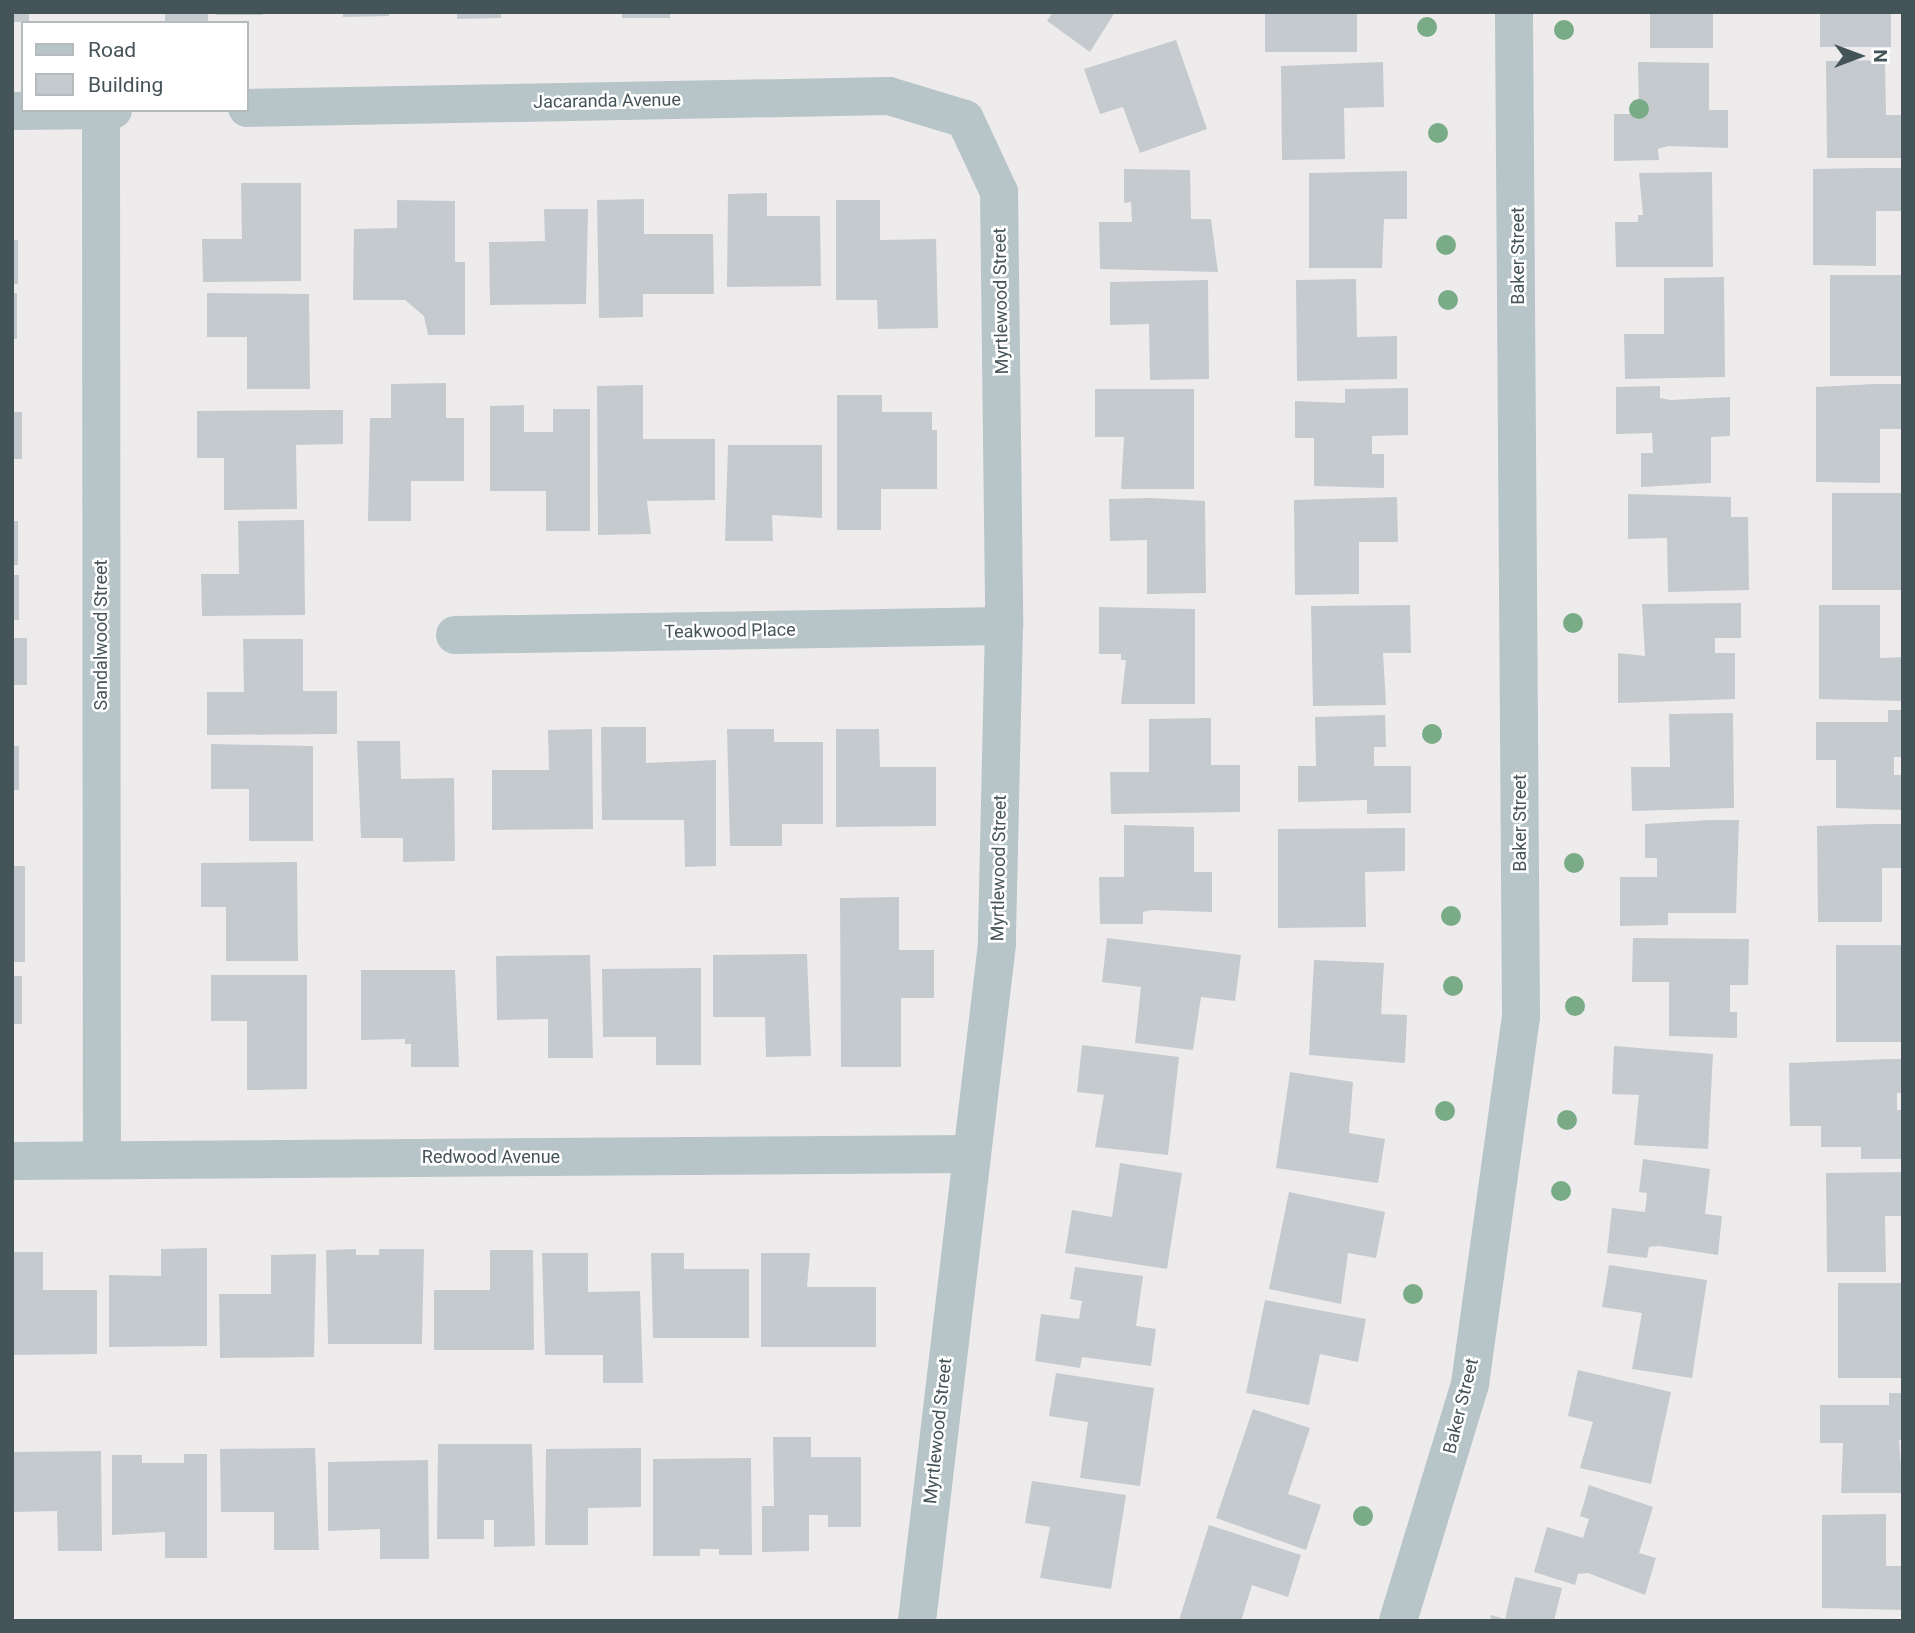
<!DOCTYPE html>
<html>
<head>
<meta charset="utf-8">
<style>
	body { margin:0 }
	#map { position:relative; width:1915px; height:1633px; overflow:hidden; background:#eeebec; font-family:Roboto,sans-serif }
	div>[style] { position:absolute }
	.building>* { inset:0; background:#c5cace; transform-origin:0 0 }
	.minor>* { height:38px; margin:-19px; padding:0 19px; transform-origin:19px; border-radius:19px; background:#b7c4c8 }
	.trees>* { width:20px; height:20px; margin:-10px; border-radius:50%; background:#79ab86 }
	span { translate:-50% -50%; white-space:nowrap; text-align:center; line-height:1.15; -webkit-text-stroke:5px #fff; paint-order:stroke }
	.street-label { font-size:18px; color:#455458 }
	.frame { position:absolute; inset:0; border:14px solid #455458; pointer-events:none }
	.legend { position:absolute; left:21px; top:21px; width:228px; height:91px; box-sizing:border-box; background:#fff; border:2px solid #b5bbbc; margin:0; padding:9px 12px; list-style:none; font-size:21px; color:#455458 }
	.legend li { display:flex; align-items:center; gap:14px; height:35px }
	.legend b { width:35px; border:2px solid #b5bbbc }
	.north { position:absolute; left:1824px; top:21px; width:70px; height:70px; -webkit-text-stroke:5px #fff; paint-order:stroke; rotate:90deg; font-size:19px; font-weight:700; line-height:28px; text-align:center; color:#455458 }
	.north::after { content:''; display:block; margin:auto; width:24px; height:32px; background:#455458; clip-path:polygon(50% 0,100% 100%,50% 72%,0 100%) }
</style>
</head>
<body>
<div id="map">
	<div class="building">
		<div style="left:12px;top:12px;width:17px;height:10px"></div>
		<div style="left:165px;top:12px;width:43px;height:9px"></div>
		<div style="left:216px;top:12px;width:47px;height:3px"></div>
		<div style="clip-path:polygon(343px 12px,389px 12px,389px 16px,343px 17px)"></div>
		<div style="clip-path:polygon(457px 12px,501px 12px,501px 18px,457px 19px)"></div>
		<div style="left:622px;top:12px;width:48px;height:6px"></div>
		<div style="clip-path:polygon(1053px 12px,1115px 12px,1090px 52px,1047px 21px)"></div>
		<div style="left:1265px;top:12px;width:92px;height:40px"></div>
		<div style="left:1650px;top:12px;width:63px;height:36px"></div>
		<div style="left:1820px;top:12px;width:71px;height:35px"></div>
		<div style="clip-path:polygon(1176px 40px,1207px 129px,1140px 153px,1123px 107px,1100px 114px,1084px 69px)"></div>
		<div style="clip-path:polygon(1885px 60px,1886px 115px,1903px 115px,1903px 158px,1827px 158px,1826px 61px)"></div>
		<div style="clip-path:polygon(1383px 62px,1384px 107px,1344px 108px,1345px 159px,1282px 160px,1281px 66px)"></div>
		<div style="clip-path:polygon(1638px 62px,1709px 63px,1709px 110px,1728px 110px,1728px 148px,1668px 146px,1658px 149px,1659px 160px,1614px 161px,1614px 114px,1639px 114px)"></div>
		<div style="clip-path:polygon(1868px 168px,1903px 168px,1903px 211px,1876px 211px,1876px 266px,1813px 265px,1813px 169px)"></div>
		<div style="clip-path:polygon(1124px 169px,1190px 170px,1191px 219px,1211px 219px,1218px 272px,1100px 269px,1099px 222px,1132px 222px,1131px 202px,1124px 203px)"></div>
		<div style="clip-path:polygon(1407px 171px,1407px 219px,1384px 219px,1382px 268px,1309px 268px,1309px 173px)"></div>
		<div style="clip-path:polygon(1712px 172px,1713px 267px,1616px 267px,1615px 222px,1638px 222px,1638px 215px,1643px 215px,1639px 173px)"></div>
		<div style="clip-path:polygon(241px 183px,301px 183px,301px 281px,203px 282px,202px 239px,242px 239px)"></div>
		<div style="clip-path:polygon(767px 193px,767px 216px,820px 216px,821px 286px,727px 287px,728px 194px)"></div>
		<div style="clip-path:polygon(644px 199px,644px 234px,713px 234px,714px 294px,643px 294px,643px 317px,599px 318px,597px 200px)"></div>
		<div style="clip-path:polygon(397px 200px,455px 201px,455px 262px,465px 262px,465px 335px,428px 335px,424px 316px,405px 300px,353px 300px,354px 229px,397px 228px)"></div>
		<div style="clip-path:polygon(836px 200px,880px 200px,880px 240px,936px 239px,938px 328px,878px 329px,877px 300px,836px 300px)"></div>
		<div style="clip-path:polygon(544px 209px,588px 209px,586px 304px,490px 305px,489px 242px,545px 241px)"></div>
		<div style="left:12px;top:240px;width:6px;height:44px"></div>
		<div style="left:1830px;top:275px;width:73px;height:101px"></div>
		<div style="clip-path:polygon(1724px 277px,1725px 377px,1625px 379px,1624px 334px,1664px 334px,1664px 278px)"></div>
		<div style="clip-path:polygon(1356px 279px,1357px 337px,1397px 336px,1397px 379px,1297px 381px,1296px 280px)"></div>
		<div style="clip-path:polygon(1208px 280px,1209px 379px,1150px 380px,1149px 324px,1110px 325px,1110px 282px)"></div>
		<div style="left:12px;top:293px;width:5px;height:46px"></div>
		<div style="clip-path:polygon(207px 293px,309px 294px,310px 389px,247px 389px,247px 337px,207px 337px)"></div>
		<div style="clip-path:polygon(446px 383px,446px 418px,464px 418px,464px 481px,411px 481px,411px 521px,368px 521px,370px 418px,391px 418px,391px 384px)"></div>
		<div style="clip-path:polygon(1874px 384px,1903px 384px,1903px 429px,1880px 429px,1880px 483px,1816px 482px,1816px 387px)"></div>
		<div style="clip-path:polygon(643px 385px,643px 439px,715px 439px,715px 500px,647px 501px,651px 534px,598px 535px,597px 386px)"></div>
		<div style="clip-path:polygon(1660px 386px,1660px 398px,1670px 400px,1730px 397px,1730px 436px,1711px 437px,1711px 483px,1641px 487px,1641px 453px,1653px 453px,1652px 433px,1616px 434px,1616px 387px)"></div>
		<div style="clip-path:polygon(1408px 388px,1408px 435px,1372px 436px,1372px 454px,1384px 454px,1384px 488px,1314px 486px,1314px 438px,1295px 438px,1295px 401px,1345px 403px,1345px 389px)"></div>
		<div style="clip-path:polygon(1095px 389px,1194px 389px,1194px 489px,1121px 489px,1124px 437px,1095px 437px)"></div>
		<div style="clip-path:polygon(837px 395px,882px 395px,882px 412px,932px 412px,932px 430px,937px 430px,937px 489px,881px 489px,881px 530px,837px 530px)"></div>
		<div style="clip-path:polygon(524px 405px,524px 432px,553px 432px,553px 409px,590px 409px,590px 531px,546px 531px,546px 491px,490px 491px,490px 406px)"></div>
		<div style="clip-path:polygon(343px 410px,343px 444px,296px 445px,297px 509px,224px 510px,224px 458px,197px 458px,197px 411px)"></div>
		<div style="left:22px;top:412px;width:47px;height:10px;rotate:90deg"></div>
		<div style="clip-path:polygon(728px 445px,822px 445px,822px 518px,772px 515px,773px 541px,725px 541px)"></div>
		<div style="left:1903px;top:493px;width:97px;height:71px;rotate:90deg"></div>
		<div style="clip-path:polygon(1628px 494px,1731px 497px,1731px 517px,1748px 517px,1749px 590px,1668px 592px,1667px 538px,1628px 539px)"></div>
		<div style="clip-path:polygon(1397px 497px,1398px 542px,1359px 542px,1359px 594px,1295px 595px,1294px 500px)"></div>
		<div style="clip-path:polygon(1151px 498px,1205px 501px,1206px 593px,1147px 594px,1147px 540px,1110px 541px,1109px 499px)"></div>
		<div style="clip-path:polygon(304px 520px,305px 615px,202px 616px,201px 574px,239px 574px,238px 521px)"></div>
		<div style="left:12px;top:521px;width:6px;height:44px"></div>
		<div style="left:12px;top:575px;width:7px;height:45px"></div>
		<div style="clip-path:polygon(1741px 603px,1741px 638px,1715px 638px,1715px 653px,1735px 653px,1735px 699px,1618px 703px,1618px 653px,1645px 656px,1642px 604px)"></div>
		<div style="clip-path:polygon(1410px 605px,1411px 653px,1383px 653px,1386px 705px,1313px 706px,1311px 606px)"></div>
		<div style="clip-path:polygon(1819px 605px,1880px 605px,1880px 658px,1903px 657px,1903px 701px,1819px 699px)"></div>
		<div style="clip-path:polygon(1099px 607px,1195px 609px,1195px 704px,1121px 704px,1126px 660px,1121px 660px,1121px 654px,1099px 654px)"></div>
		<div style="left:12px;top:638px;width:15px;height:47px"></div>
		<div style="clip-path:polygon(243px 639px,303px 639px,303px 691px,337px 691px,337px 734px,207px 735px,207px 692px,244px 692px)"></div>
		<div style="clip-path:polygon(1888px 710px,1903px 710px,1903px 757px,1894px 757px,1894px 775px,1903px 775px,1903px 810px,1836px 808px,1836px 760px,1816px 760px,1816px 722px,1888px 722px)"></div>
		<div style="clip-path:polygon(1733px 713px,1734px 808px,1632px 811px,1631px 767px,1670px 767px,1669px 714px)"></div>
		<div style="clip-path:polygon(1385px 715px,1386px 747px,1374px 747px,1374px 766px,1411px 766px,1411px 813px,1367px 814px,1367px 800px,1298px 802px,1298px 766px,1316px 766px,1315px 717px)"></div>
		<div style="clip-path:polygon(1211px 718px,1211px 765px,1240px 765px,1240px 812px,1111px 814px,1110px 772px,1149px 772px,1149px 719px)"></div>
		<div style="clip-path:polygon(601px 727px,646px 727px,646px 763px,716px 760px,716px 866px,685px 867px,684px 820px,602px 820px)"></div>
		<div style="clip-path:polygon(592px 729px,593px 829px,492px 830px,492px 770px,549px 770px,548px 730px)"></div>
		<div style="clip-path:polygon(727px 729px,774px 729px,774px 742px,823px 742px,823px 824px,782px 824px,782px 846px,730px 846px)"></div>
		<div style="clip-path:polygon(836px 729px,879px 729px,880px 767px,936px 767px,936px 826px,836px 827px)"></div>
		<div style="clip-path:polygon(357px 741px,400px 741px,401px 779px,454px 778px,455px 861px,403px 862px,403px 838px,361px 838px)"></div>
		<div style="clip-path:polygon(211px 744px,313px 746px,313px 841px,249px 841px,249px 789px,211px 789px)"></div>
		<div style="left:12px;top:746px;width:7px;height:44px"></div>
		<div style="clip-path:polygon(1710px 820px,1739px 820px,1736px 913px,1668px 913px,1668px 925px,1620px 926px,1620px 877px,1657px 877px,1657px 858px,1645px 858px,1645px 824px)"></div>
		<div style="clip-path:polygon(1872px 824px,1903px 824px,1903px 868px,1882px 868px,1882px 922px,1818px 922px,1817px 826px)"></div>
		<div style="clip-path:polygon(1124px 825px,1194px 827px,1194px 872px,1212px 872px,1212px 912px,1152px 910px,1143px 912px,1143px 924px,1100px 924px,1099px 877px,1124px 877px)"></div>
		<div style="clip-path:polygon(1405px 828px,1405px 871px,1365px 872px,1366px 927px,1278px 928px,1278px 829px)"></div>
		<div style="clip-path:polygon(297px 862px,298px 961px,226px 961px,226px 907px,201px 907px,201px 863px)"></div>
		<div style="left:12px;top:866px;width:13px;height:96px"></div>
		<div style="clip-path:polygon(899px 897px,899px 950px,934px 950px,934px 998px,901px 998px,901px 1067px,841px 1067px,840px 898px)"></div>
		<div style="clip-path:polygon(1107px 938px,1241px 955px,1235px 1001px,1201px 997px,1193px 1050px,1135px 1043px,1141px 987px,1102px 982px)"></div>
		<div style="clip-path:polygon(1633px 938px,1749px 939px,1748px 985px,1730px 985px,1730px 1012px,1737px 1012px,1737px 1038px,1669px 1036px,1669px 982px,1632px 982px)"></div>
		<div style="left:1836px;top:945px;width:67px;height:97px"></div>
		<div style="clip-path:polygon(807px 954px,811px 1056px,766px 1057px,765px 1017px,713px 1017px,713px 955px)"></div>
		<div style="clip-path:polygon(590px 955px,593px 1058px,548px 1058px,548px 1019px,497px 1020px,496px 956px)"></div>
		<div style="clip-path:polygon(1314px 960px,1384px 963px,1381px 1014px,1407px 1015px,1405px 1063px,1309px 1055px)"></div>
		<div style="clip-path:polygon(701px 968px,701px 1065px,656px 1065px,656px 1037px,603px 1037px,602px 969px)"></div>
		<div style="clip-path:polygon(361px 970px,455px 970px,459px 1067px,411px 1067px,411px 1044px,405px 1044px,405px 1039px,361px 1040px)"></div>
		<div style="clip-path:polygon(211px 975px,307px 975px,307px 1089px,247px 1090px,247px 1021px,211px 1021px)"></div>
		<div style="left:12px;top:976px;width:10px;height:48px"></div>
		<div style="clip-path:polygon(1082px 1045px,1179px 1057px,1168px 1155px,1095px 1147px,1104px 1095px,1077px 1092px)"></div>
		<div style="clip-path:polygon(1614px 1046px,1713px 1054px,1708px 1149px,1634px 1145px,1639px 1095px,1612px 1094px)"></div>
		<div style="clip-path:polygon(1888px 1059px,1903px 1059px,1903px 1093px,1897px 1093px,1897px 1110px,1903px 1110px,1903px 1159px,1861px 1159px,1861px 1147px,1821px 1147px,1821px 1126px,1790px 1126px,1789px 1063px)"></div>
		<div style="clip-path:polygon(1290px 1072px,1353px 1082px,1349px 1133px,1385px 1139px,1378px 1183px,1276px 1168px)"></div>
		<div style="clip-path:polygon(1643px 1159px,1710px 1169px,1705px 1214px,1722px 1216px,1718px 1255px,1659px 1246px,1649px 1247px,1647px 1258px,1607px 1253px,1612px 1208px,1645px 1212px,1647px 1193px,1639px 1192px)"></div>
		<div style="clip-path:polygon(1120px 1163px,1182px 1173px,1167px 1269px,1065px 1253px,1072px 1210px,1112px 1217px)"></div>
		<div style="clip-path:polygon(1903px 1172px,1903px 1216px,1885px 1216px,1886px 1272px,1827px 1272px,1826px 1173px)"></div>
		<div style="clip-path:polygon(1289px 1192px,1385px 1212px,1376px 1258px,1348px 1253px,1341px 1304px,1269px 1289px)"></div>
		<div style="clip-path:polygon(207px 1248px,207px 1346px,109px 1347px,109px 1275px,161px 1276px,161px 1249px)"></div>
		<div style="clip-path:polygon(356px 1249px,356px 1255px,379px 1255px,379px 1249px,424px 1249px,422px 1344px,328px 1344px,326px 1250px)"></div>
		<div style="clip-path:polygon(490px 1250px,533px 1250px,534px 1350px,434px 1350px,434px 1290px,490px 1290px)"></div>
		<div style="clip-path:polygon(12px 1252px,43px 1252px,43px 1290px,97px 1290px,97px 1354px,12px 1355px)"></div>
		<div style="clip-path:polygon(542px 1253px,588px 1253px,588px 1292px,640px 1291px,643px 1383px,603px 1383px,603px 1355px,545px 1355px)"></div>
		<div style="clip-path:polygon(651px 1253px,684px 1253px,684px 1269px,749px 1269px,749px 1338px,653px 1338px)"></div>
		<div style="clip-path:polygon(761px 1253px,810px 1253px,807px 1287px,876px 1287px,876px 1347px,761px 1347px)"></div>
		<div style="clip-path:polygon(316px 1254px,314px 1357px,220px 1358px,219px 1294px,271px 1294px,271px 1255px)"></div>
		<div style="clip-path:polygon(1609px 1265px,1707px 1280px,1692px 1378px,1632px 1369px,1642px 1313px,1602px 1307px)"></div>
		<div style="clip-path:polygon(1075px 1267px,1143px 1276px,1136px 1326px,1156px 1329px,1151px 1366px,1082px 1357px,1080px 1368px,1035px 1361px,1041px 1314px,1079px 1319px,1082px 1301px,1070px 1299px)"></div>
		<div style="left:1903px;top:1283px;width:95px;height:65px;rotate:90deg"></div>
		<div style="clip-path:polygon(1265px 1300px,1366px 1319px,1358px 1362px,1320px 1354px,1309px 1405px,1246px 1393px)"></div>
		<div style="clip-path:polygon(1578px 1370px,1671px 1392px,1651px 1484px,1580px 1468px,1593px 1422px,1568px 1416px)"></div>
		<div style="clip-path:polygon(1056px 1373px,1154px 1388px,1140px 1486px,1080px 1478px,1088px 1422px,1049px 1416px)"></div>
		<div style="clip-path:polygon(1889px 1393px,1903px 1393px,1903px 1440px,1899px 1440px,1903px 1493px,1841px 1493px,1843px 1443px,1820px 1443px,1820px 1405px,1889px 1405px)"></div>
		<div style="clip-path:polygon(1253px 1409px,1310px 1428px,1288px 1494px,1321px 1505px,1306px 1550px,1216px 1518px)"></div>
		<div style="clip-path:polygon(773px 1437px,811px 1437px,811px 1457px,861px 1457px,861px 1527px,828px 1527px,828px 1515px,809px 1515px,809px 1551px,762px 1552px,762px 1506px,774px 1506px)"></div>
		<div style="clip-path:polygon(438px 1444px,532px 1444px,535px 1546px,494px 1547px,494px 1520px,484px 1520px,484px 1539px,437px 1539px)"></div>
		<div style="clip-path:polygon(315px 1448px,319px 1550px,274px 1550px,274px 1512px,221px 1512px,220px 1449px)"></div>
		<div style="clip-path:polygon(641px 1448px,641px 1507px,588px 1508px,588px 1545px,545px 1545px,546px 1449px)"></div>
		<div style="clip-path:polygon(101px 1451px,102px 1551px,58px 1551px,57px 1511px,12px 1512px,12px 1452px)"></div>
		<div style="clip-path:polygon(184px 1454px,207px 1454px,207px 1558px,165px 1558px,165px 1532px,112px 1535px,112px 1455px,142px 1455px,142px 1463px,184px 1463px)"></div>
		<div style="clip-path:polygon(751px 1458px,752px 1555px,719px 1555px,719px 1549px,700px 1549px,700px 1556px,653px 1556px,653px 1459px)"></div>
		<div style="clip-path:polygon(428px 1460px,429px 1559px,380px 1559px,380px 1529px,328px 1531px,328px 1462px)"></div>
		<div style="clip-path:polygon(1032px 1481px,1126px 1495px,1111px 1589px,1040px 1578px,1050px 1527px,1025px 1523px)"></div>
		<div style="clip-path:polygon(1589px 1485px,1653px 1507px,1639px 1553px,1656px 1558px,1645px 1595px,1588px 1573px,1578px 1574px,1575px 1585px,1534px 1572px,1547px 1527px,1583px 1538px,1589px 1519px,1580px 1516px)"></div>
		<div style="clip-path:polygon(1886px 1514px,1886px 1566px,1903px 1566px,1903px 1610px,1822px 1608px,1822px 1515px)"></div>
		<div style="clip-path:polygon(1209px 1525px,1301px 1555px,1288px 1597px,1252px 1585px,1241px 1621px,1179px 1620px)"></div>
		<div style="clip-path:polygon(1515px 1577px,1562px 1588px,1554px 1621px,1490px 1621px,1491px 1615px,1505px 1619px)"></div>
	</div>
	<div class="minor">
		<div style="left:247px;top:108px;width:642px;rotate:-1.07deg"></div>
		<div style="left:889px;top:96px;width:79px;rotate:16.8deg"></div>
		<div style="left:965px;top:119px;width:81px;rotate:65deg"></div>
		<div style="left:999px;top:192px;width:434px;rotate:89.3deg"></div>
		<div style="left:1004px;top:626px;width:318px;rotate:91.3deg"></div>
		<div style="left:997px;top:944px;width:682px;rotate:96.74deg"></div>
		<div style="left:101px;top:110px;width:1049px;rotate:89.95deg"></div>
		<div style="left:12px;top:111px;width:101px;rotate:-0.6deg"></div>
		<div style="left:455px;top:635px;width:549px;rotate:-0.94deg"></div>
		<div style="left:12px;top:1161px;width:957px;rotate:-0.42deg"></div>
		<div style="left:1398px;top:1621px;width:248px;rotate:-73.1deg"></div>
		<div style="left:1470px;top:1384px;width:371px;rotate:-82.1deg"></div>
		<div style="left:1521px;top:1017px;width:1005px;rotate:-90.4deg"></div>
	</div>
	<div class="trees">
		<div style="left:1427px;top:27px"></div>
		<div style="left:1564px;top:30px"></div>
		<div style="left:1639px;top:109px"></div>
		<div style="left:1438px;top:133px"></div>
		<div style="left:1446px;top:245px"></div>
		<div style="left:1448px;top:300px"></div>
		<div style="left:1573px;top:623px"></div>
		<div style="left:1432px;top:734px"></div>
		<div style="left:1574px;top:863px"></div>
		<div style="left:1451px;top:916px"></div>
		<div style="left:1453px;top:986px"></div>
		<div style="left:1575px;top:1006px"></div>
		<div style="left:1445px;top:1111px"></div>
		<div style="left:1567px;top:1120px"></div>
		<div style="left:1561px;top:1191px"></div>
		<div style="left:1413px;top:1294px"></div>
		<div style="left:1363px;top:1516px"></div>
	</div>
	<div class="street-label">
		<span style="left:607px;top:101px;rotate:-1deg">Jacaranda Avenue</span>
		<span style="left:1518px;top:256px;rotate:-90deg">Baker Street</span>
		<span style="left:1001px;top:301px;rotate:-91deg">Myrtlewood Street</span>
		<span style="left:730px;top:631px;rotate:-1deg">Teakwood Place</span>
		<span style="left:101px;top:635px;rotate:-90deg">Sandalwood Street</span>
		<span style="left:1520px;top:823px;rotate:-90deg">Baker Street</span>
		<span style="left:999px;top:868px;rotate:-89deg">Myrtlewood Street</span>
		<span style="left:491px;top:1157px">Redwood Avenue</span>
		<span style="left:1461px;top:1406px;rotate:-76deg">Baker Street</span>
		<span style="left:938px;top:1431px;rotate:-84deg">Myrtlewood Street</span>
	</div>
	<div class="frame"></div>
	<ul class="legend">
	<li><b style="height:9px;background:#b7c4c8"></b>Road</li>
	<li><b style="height:19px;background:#c5cace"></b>Building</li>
	</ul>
	<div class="north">N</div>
</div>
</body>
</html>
